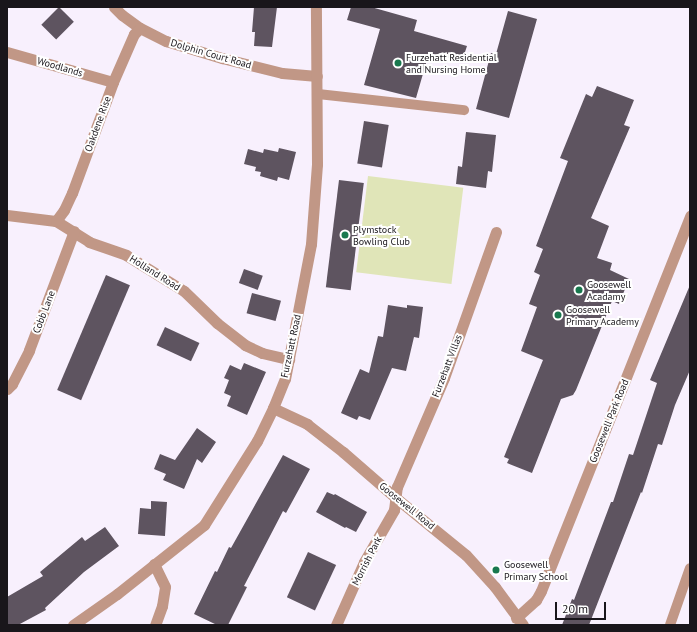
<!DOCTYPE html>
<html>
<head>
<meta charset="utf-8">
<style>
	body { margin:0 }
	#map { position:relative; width:697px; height:632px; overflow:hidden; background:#f8f0fd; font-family:"PT Sans",sans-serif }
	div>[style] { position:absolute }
	.green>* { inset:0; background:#e0e5b8; transform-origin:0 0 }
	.building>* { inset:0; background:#5e5460; transform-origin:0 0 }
	.service>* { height:10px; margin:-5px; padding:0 5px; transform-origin:5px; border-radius:5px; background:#c19786 }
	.minor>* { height:11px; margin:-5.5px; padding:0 5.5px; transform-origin:5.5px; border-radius:5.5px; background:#c19786 }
	.tertiary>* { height:11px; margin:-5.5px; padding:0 5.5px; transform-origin:5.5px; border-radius:5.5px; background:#c19786 }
	.dots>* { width:11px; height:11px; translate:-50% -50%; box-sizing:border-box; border:2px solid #fff; border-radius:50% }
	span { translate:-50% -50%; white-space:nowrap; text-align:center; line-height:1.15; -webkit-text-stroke:4px #fff; paint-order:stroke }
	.street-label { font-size:10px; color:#19161b }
	.poi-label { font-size:10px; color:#19161b }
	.left { translate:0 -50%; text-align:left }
	.frame { position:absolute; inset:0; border:8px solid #19161b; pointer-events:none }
	.scale { position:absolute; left:555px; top:602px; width:51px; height:18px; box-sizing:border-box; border:2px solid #19161b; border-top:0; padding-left:5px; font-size:12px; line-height:14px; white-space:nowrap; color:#19161b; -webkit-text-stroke:3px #fff; paint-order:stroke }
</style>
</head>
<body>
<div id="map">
	<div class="green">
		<div style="left:368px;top:176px;width:96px;height:97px;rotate:7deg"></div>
	</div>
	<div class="building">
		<div style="left:59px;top:7px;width:21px;height:25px;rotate:45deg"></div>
		<div style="clip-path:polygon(254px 7px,277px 7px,272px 47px,254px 46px,255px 32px,252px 32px)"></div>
		<div style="clip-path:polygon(351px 7px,371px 7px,417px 20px,414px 31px,467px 46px,462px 61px,429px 53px,416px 98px,364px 85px,380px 29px,347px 20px)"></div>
		<div style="clip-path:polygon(508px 11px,537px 19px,509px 118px,476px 109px,491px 53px,496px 54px)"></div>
		<div style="clip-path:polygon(597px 86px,634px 100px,624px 125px,630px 127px,591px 218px,609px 226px,597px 258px,612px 263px,610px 270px,629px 279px,619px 304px,612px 301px,576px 390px,573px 395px,561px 399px,532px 473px,507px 463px,509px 459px,504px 457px,543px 360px,521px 351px,537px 307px,529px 304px,540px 275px,534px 272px,543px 249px,536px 246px,568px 161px,560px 158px,586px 94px,592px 97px)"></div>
		<div style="left:364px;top:121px;width:25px;height:43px;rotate:9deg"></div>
		<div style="clip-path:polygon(466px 132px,496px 135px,492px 172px,488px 171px,486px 188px,456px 184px,458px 166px,462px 167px)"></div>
		<div style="clip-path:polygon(279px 148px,296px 152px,289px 180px,278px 177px,277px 181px,260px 176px,261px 172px,255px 171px,256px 167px,244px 164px,248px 149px,263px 153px,264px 149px,278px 152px)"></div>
		<div style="left:339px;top:180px;width:25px;height:108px;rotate:7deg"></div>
		<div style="left:244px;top:269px;width:20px;height:15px;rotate:20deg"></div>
		<div style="left:106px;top:275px;width:26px;height:125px;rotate:23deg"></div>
		<div style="clip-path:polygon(690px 285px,690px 370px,675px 405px,662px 445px,658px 444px,642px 493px,641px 492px,589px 625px,562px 625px,572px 599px,574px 600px,611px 502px,613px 502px,629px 454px,633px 455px,657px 383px,650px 380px)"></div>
		<div style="left:252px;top:293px;width:30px;height:21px;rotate:15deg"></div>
		<div style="clip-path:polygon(388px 305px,407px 308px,407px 305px,423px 307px,419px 338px,414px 337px,406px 371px,392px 368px,370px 420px,359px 416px,357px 420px,341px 413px,360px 369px,369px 373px,378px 336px,383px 337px)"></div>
		<div style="left:165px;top:327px;width:38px;height:20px;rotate:25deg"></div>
		<div style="clip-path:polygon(244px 363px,266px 372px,247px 415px,227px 406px,231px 396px,224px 393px,229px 380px,224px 378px,230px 365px,241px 370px)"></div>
		<div style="clip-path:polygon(197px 428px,216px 442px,202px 463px,197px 459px,184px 489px,163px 480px,166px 474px,154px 469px,160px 454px,175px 460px)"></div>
		<div style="clip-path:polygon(283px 455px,310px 469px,286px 513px,283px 511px,244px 586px,247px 587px,228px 625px,217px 625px,194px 614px,215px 571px,217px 572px,229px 547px,231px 548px)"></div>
		<div style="clip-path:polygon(327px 492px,334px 495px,335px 494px,367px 512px,356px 532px,346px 527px,345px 528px,316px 512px)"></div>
		<div style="clip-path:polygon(151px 501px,167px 502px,165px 536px,138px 534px,140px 508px,151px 509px)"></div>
		<div style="clip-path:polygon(105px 527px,119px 546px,84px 572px,45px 608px,46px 610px,18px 625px,7px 625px,7px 597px,43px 576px,40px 572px,82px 537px,85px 541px)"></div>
		<div style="left:308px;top:552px;width:31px;height:50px;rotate:25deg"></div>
	</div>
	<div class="service">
		<div style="left:318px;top:94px;width:147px;rotate:6.3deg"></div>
		<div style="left:670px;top:625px;width:60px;rotate:-70.7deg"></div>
	</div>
	<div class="minor">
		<div style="left:114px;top:7px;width:11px;rotate:45deg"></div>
		<div style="left:122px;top:15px;width:22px;rotate:36deg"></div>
		<div style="left:140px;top:28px;width:29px;rotate:27deg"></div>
		<div style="left:166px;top:41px;width:59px;rotate:16.9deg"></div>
		<div style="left:222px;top:58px;width:62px;rotate:14deg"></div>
		<div style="left:282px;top:73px;width:35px;rotate:5deg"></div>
		<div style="left:7px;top:52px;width:110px;rotate:15.8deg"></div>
		<div style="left:7px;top:215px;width:49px;rotate:7deg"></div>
		<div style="left:56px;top:221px;width:39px;rotate:32deg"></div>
		<div style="left:89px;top:242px;width:39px;rotate:19deg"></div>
		<div style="left:126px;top:255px;width:68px;rotate:31.8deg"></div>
		<div style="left:184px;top:291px;width:46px;rotate:44.1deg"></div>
		<div style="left:217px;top:323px;width:36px;rotate:38deg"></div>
		<div style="left:245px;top:345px;width:19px;rotate:25deg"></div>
		<div style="left:262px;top:353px;width:28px;rotate:13deg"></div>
		<div style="left:56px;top:221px;width:14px;rotate:-54deg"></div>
		<div style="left:64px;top:210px;width:19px;rotate:-65deg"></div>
		<div style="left:72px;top:193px;width:118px;rotate:-69.7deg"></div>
		<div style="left:113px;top:82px;width:52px;rotate:-66.4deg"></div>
		<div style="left:134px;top:34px;width:8px;rotate:-45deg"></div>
		<div style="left:7px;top:389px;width:7px;rotate:-45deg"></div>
		<div style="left:12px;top:384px;width:38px;rotate:-63deg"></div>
		<div style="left:29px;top:350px;width:127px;rotate:-69.3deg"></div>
		<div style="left:154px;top:564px;width:25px;rotate:64deg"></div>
		<div style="left:165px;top:587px;width:19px;rotate:99deg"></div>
		<div style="left:162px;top:606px;width:20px;rotate:110deg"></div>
		<div style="left:516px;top:618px;width:27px;rotate:-42deg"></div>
		<div style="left:536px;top:600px;width:10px;rotate:-61deg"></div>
		<div style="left:541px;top:591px;width:404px;rotate:-68.3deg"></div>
		<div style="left:336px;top:625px;width:69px;rotate:-66deg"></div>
		<div style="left:364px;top:562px;width:60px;rotate:-60deg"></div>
		<div style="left:394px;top:510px;width:23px;rotate:-83deg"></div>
		<div style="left:397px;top:487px;width:119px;rotate:-66.7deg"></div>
		<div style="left:444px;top:378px;width:155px;rotate:-70.4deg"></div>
	</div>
	<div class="tertiary">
		<div style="left:273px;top:408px;width:38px;rotate:25deg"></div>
		<div style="left:307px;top:424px;width:46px;rotate:37.9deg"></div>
		<div style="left:343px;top:452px;width:70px;rotate:41deg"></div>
		<div style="left:396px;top:498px;width:90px;rotate:39.2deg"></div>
		<div style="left:466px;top:555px;width:43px;rotate:47.8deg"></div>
		<div style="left:495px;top:587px;width:47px;rotate:53.6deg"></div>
		<div style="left:73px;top:625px;width:54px;rotate:-35.2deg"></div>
		<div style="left:117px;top:594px;width:111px;rotate:-38.4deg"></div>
		<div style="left:204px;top:525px;width:99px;rotate:-57.8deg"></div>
		<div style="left:257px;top:441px;width:37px;rotate:-64deg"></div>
		<div style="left:273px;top:408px;width:31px;rotate:-68deg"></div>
		<div style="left:285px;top:379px;width:137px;rotate:-79.1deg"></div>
		<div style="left:311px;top:244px;width:80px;rotate:-85.7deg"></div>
		<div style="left:317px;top:164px;width:157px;rotate:-90.4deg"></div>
	</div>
	<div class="dots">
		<div style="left:398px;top:63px;background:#19784e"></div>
		<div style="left:345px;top:235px;background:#19784e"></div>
		<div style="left:579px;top:290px;background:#19784e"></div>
		<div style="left:558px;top:315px;background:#19784e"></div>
		<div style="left:496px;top:570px;background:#19784e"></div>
	</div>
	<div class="street-label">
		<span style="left:211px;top:54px;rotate:16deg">Dolphin Court Road</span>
		<span style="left:60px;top:67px;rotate:16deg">Woodlands</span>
		<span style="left:98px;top:124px;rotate:-70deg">Oakdene Rise</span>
		<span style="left:155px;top:273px;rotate:32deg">Holland Road</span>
		<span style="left:44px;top:312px;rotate:-69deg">Cobb Lane</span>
		<span style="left:291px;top:346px;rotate:-78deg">Furzehatt Road</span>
		<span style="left:447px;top:366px;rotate:-69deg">Furzehatt Villas</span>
		<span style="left:609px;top:421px;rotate:-68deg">Goosewell Park Road</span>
		<span style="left:407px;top:506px;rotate:39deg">Goosewell Road</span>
		<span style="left:367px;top:561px;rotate:-63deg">Morrish Park</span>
	</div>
	<div class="poi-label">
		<span class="left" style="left:406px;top:63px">Furzehatt Residential<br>and Nursing Home</span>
		<span class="left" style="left:353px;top:235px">Plymstock<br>Bowling Club</span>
		<span class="left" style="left:587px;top:290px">Goosewell<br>Acadamy</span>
		<span class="left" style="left:566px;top:315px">Goosewell<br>Primary Academy</span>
		<span class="left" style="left:504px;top:570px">Goosewell<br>Primary School</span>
	</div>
	<div class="frame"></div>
	<div class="scale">20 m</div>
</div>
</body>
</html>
